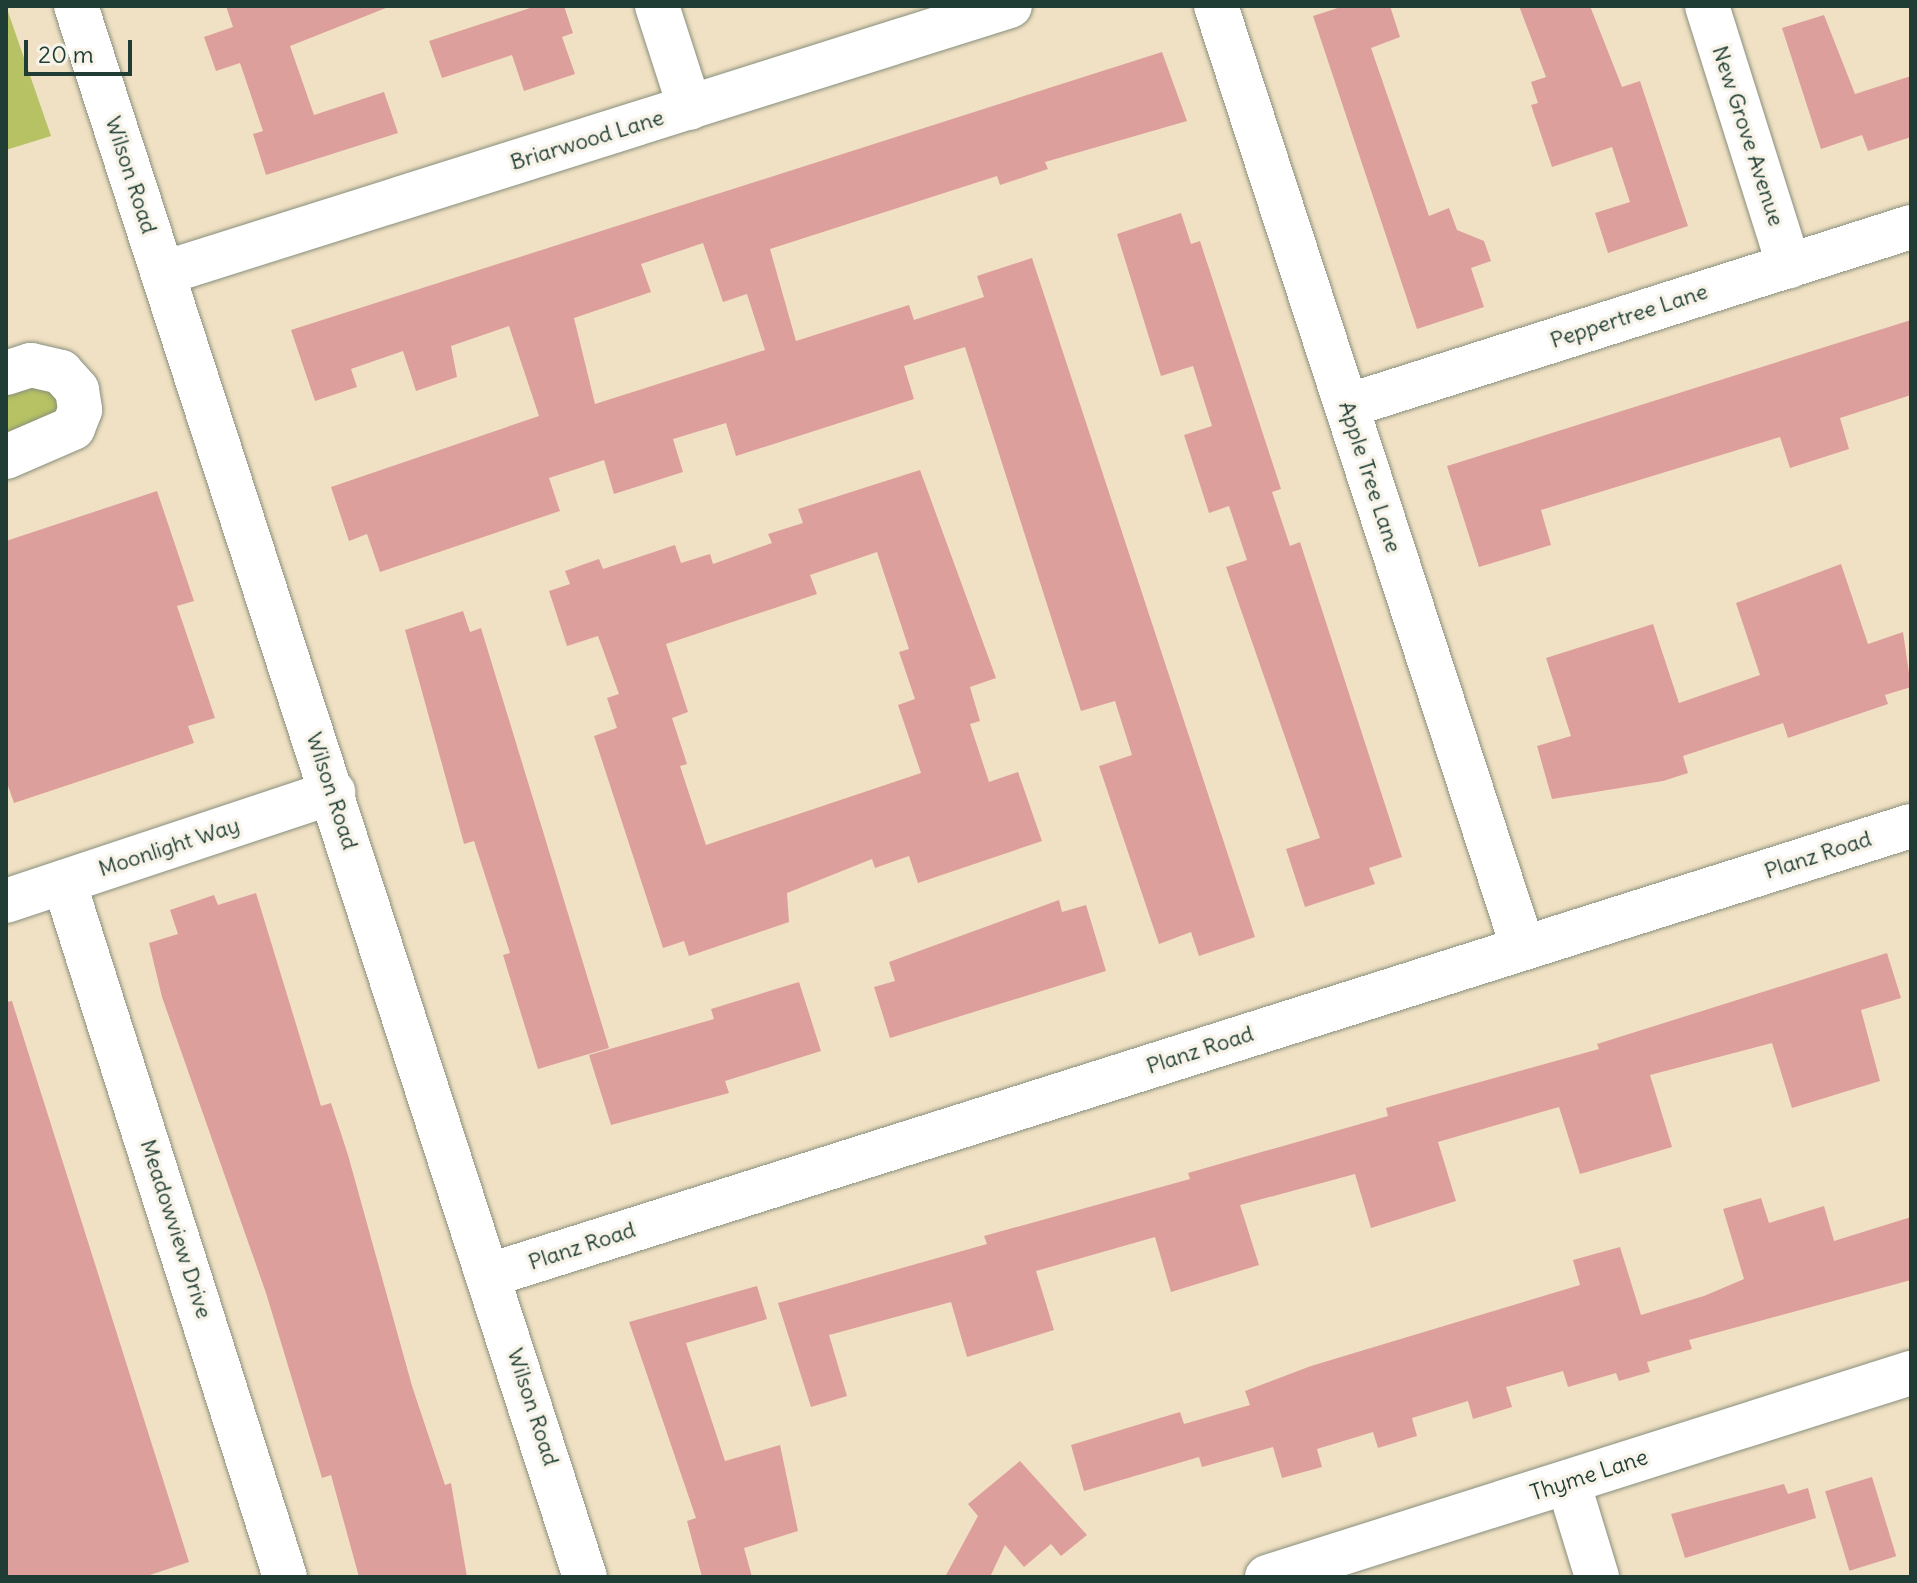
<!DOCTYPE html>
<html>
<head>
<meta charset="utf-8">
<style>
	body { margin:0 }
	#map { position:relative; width:1917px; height:1583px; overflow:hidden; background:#f1e1c4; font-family:Delius,sans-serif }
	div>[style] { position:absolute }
	.green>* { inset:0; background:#b6c263 }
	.building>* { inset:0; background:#dd9f9c; transform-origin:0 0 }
	.roads { filter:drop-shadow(0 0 2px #888f7c) drop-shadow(0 0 2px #888f7c) }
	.street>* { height:44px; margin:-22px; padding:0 22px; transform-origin:22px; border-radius:22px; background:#fff }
	.secondary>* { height:44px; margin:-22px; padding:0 22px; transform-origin:22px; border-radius:22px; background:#fff }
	span { translate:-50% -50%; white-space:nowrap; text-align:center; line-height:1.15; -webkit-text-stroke:7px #f7f3e8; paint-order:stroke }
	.street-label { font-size:22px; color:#1f3d34 }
	.frame { position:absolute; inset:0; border:8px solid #1f3d34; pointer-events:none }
	.scale { position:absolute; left:24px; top:40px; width:108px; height:36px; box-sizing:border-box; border:4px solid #1f3d34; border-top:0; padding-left:10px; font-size:24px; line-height:28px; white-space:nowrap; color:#1f3d34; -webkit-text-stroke:6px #f7f3e8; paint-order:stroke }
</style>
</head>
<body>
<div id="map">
	<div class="green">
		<div style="clip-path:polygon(6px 6px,51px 136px,6px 150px)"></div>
		<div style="clip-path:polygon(38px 372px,75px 408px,6px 444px,6px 382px)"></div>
	</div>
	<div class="building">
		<div style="clip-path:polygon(226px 6px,391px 6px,290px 46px,314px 115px,384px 92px,398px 133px,266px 175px,253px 134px,263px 131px,240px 63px,216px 71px,204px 37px,233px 27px)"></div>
		<div style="clip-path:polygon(536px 6px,564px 6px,573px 33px,562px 37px,575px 74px,524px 91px,512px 55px,442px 78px,429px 41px)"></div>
		<div style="clip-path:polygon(1344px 6px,1390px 6px,1400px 37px,1371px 48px,1429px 216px,1449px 208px,1457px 230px,1484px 241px,1491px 261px,1471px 268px,1484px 307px,1417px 329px,1313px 16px)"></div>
		<div style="clip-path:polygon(1519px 6px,1590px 6px,1622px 87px,1640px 81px,1688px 226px,1608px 253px,1595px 213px,1630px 202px,1612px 147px,1552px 167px,1531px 105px,1538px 103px,1531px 82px,1546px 77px)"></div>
		<div style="clip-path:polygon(1824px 15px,1855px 94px,1911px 76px,1911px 137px,1868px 151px,1862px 135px,1821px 149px,1782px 28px)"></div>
		<div style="clip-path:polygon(evenodd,1162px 52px,1187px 121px,1045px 162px,1048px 169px,1000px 185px,997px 176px,770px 249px,796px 341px,909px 305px,914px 320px,984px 297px,977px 276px,1032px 258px,1255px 937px,1199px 956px,1191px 932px,1159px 944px,1099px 766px,1132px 755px,1115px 701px,1081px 711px,965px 347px,904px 366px,914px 399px,736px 456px,726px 423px,673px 439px,683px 472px,614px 494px,604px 460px,549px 478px,560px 511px,380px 572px,367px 534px,349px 541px,331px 487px,539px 416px,509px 326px,451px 346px,457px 377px,416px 391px,403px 351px,351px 369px,357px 387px,315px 401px,291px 330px,1162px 52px,703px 243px,723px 302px,747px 294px,765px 350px,595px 404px,574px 318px,651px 292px,641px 264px,703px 243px)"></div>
		<div style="clip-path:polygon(1181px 213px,1191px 244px,1200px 241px,1281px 489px,1272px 492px,1290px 546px,1300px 542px,1402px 857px,1369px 868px,1375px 884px,1305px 907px,1286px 849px,1320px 838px,1226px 567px,1247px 560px,1229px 506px,1209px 513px,1184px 435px,1212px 426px,1193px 366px,1161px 376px,1117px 234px)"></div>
		<div style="clip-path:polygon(1911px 320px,1911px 395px,1840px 418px,1849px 449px,1790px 468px,1780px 437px,1541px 510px,1551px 545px,1479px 567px,1447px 466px)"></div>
		<div style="clip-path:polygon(evenodd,920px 470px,996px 678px,970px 687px,980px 721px,970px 724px,989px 782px,1018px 772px,1042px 841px,918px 883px,909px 856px,875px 868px,872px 859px,787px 893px,789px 922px,689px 956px,684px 941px,663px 948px,594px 736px,617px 728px,607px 698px,619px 694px,598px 636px,567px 646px,549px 591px,570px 584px,565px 571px,599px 559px,603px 569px,675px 545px,681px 563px,710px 554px,713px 564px,772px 543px,768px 534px,803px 523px,798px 509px,920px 470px,877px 552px,909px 649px,899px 652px,915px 699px,898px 705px,921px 773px,706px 845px,680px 766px,687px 764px,672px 718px,688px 712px,666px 644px,817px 594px,810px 575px,877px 552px)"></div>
		<div style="clip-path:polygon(157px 491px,194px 601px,177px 606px,215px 718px,188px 726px,194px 743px,14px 803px,6px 780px,6px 541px)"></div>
		<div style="clip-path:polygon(1841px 564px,1868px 644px,1903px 632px,1911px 687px,1885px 695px,1888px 704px,1788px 738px,1783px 723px,1683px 756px,1688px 773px,1663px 781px,1552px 799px,1537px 746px,1571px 736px,1546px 658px,1653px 624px,1679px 703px,1760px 675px,1736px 603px)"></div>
		<div style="clip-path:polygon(463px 611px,470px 632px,481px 628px,609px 1048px,538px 1069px,503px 955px,510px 953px,474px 841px,464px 844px,405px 630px)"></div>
		<div style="clip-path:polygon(256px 893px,321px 1106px,331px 1103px,348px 1155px,412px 1386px,445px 1485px,451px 1483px,467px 1577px,359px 1577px,331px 1475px,322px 1478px,266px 1293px,162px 997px,149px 943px,178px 934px,170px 910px,214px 895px,218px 905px)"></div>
		<div style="clip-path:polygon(1059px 900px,1062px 912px,1086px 905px,1106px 971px,890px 1038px,874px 987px,895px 981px,889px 962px)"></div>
		<div style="clip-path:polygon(1887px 953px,1901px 998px,1861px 1010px,1880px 1081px,1792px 1108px,1772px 1043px,1650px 1075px,1672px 1147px,1580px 1174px,1559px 1107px,1438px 1142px,1456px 1201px,1371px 1228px,1355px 1174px,1240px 1205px,1259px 1265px,1171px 1292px,1155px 1237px,1036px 1271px,1054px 1330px,967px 1357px,951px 1302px,829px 1335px,847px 1396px,811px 1407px,778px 1303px,987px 1244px,984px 1236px,1190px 1179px,1188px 1173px,1388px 1116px,1386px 1108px,1599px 1049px,1597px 1044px)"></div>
		<div style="clip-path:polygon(799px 982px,821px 1051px,725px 1081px,729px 1093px,611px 1125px,589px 1055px,714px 1019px,711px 1009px)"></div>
		<div style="clip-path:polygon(12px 1001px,189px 1562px,144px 1577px,6px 1577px,6px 1002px)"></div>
		<div style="clip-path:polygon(1761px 1198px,1769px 1223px,1824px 1206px,1834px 1241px,1911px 1217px,1911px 1280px,1689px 1340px,1692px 1349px,1647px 1362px,1650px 1372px,1619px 1381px,1616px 1373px,1568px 1387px,1563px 1371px,1506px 1387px,1512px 1407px,1473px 1419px,1468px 1401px,1412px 1418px,1417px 1436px,1378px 1448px,1373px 1432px,1317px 1449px,1322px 1467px,1282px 1478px,1273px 1447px,1202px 1467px,1199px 1457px,1084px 1491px,1071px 1445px,1180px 1412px,1184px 1424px,1250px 1405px,1245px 1391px,1311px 1366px,1580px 1285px,1573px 1260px,1620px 1247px,1641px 1315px,1704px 1296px,1744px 1279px,1723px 1209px)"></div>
		<div style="clip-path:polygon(757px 1286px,767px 1319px,686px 1343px,725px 1461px,780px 1445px,798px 1531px,744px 1548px,752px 1577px,702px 1577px,687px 1521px,696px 1518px,629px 1322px)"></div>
		<div style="clip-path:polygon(1020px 1461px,1087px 1535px,1061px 1556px,1051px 1544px,1024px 1567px,1005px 1545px,990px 1577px,945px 1577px,978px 1516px,968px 1504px)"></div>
		<div style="left:1872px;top:1477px;width:83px;height:49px;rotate:73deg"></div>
		<div style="clip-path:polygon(1784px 1484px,1788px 1494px,1808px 1488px,1816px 1518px,1685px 1558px,1671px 1514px)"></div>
	</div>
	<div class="roads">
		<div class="street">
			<div style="left:657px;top:6px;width:107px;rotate:72.1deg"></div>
			<div style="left:1216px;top:6px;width:991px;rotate:71.95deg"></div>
			<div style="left:1707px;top:6px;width:273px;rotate:72.5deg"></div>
			<div style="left:164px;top:273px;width:887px;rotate:-17.52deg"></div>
			<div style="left:6px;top:373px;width:26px;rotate:-18deg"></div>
			<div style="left:31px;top:365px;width:31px;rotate:13deg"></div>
			<div style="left:61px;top:372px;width:24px;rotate:48deg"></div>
			<div style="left:77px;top:390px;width:20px;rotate:81deg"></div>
			<div style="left:80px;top:410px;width:19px;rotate:111deg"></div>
			<div style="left:73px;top:428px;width:73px;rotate:156.6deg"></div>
			<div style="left:1347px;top:406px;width:592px;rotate:-17.61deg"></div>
			<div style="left:64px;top:882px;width:729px;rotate:72.36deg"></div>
			<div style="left:6px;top:901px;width:345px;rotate:-18.4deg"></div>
			<div style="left:1568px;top:1482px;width:99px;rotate:73deg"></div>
			<div style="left:1267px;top:1577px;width:676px;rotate:-17.58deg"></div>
		</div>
		<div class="secondary">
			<div style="left:76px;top:6px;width:1651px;rotate:72.05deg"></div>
			<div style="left:490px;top:1275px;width:1490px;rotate:-17.54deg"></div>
		</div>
	</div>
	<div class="street-label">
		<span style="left:1748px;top:136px;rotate:72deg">New Grove Avenue</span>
		<span style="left:587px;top:140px;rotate:-17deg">Briarwood Lane</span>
		<span style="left:131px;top:175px;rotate:72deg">Wilson Road</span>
		<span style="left:1629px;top:316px;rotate:-18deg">Peppertree Lane</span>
		<span style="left:1370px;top:477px;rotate:72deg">Apple Tree Lane</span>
		<span style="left:332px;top:791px;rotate:72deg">Wilson Road</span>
		<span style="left:169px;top:847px;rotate:-18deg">Moonlight Way</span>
		<span style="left:1818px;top:855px;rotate:-18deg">Planz Road</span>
		<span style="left:1200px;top:1050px;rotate:-18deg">Planz Road</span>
		<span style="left:176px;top:1229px;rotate:72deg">Meadowview Drive</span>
		<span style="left:582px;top:1246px;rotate:-18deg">Planz Road</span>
		<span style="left:533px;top:1407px;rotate:72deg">Wilson Road</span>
		<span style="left:1589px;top:1475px;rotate:-18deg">Thyme Lane</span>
	</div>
	<div class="frame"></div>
	<div class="scale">20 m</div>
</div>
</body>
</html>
